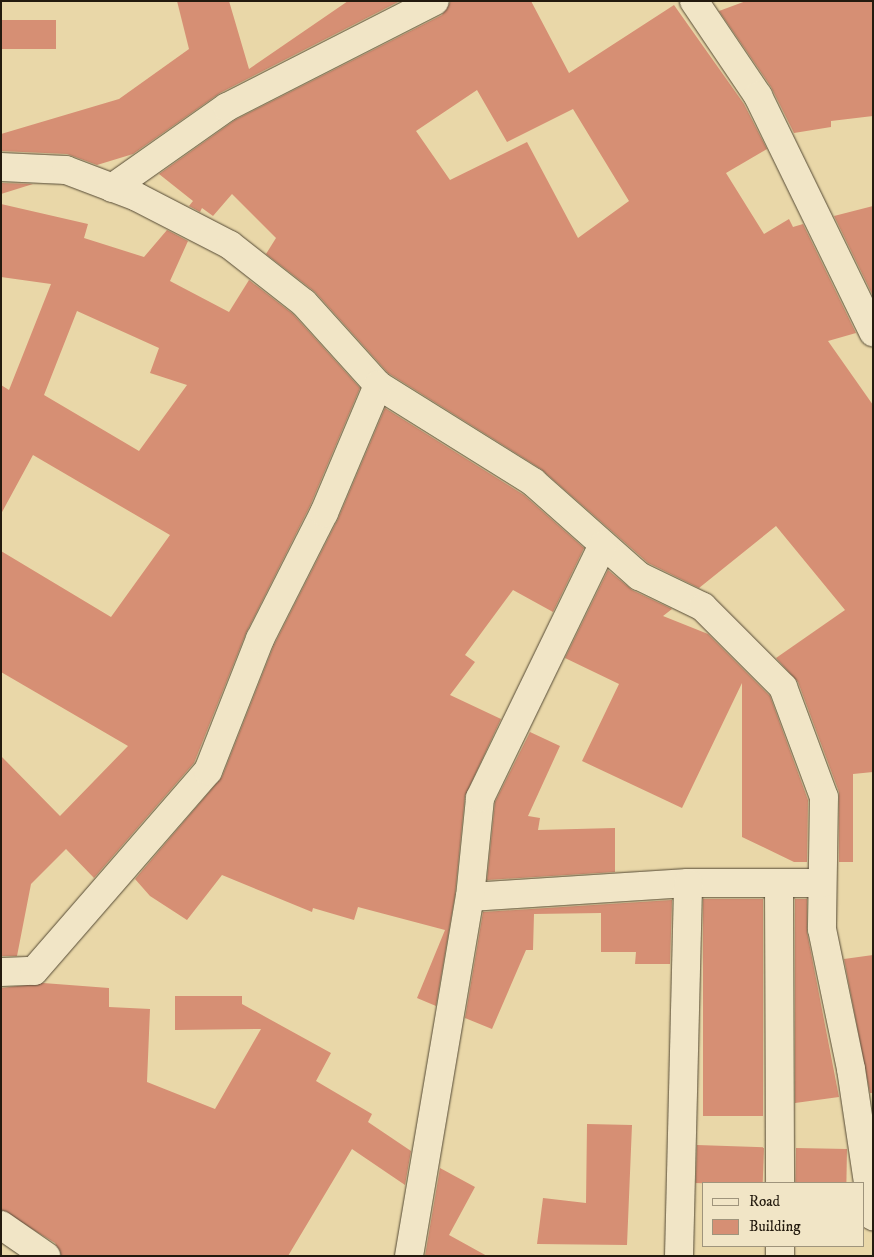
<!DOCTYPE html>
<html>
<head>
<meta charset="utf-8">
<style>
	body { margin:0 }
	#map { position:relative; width:874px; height:1257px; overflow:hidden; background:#e9d7a8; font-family:"IM FELL DW Pica",serif }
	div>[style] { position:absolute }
	.building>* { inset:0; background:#d68f74; transform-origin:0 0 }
	.roads { filter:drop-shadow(0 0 1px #544934) drop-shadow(0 0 1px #544934) }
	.street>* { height:28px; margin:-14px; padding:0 14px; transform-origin:14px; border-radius:14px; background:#f1e5c6 }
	span { translate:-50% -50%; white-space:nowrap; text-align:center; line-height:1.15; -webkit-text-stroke:4.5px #f1e5c6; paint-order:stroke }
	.frame { position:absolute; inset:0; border:2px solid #231a0e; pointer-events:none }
	.legend { position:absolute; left:702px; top:1182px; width:162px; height:65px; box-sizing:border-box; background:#f1e5c6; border:1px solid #9f947c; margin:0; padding:6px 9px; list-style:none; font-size:15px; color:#231a0e }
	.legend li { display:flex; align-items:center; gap:10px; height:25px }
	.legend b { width:25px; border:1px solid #9f947c }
</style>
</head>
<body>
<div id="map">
	<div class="building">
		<div style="clip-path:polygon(177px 1px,229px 1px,249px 69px,348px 1px,400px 1px,220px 93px,133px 154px,97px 165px,67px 154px,1px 151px,1px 134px,119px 99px,189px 49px)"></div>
		<div style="clip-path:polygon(evenodd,451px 1px,531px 1px,569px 73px,674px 5px,744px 104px,767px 149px,726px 173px,764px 234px,789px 219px,793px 227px,803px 224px,856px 333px,828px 341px,873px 405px,873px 772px,853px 774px,853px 862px,839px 862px,839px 792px,798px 682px,776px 658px,845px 610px,776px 526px,699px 588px,648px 563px,541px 469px,388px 373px,315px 292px,266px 254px,276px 238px,232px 194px,213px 216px,202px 208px,200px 212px,189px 206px,193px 201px,159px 174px,235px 120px,442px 15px,451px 1px,477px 90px,507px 142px,573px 109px,629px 201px,578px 238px,527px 142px,450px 180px,416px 131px,477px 90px)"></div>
		<div style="clip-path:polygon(746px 1px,873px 1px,873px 116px,831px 121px,831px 127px,794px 133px,771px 87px,719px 11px)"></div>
		<div style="left:56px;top:20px;width:29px;height:55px;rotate:90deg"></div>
		<div style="clip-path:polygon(1px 183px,33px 184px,1px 194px)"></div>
		<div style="clip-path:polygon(evenodd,1px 204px,88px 224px,84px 238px,144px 257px,167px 230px,188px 241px,170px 281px,229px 312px,249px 280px,293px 314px,360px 388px,310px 506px,246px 633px,194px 763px,94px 878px,66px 849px,31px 884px,17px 956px,1px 956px,1px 756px,60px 816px,128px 746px,1px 672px,1px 551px,111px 617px,170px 535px,33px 455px,1px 514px,1px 385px,9px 390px,51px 284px,1px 277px,1px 204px,77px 311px,159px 348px,150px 373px,187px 385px,139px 451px,44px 395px,77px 311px)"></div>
		<div style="clip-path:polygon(873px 206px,873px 296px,834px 216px)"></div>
		<div style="clip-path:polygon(385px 408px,524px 495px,584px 548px,553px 612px,513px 590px,465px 655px,475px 662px,450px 695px,501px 719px,465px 796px,455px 895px,436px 1006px,417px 998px,445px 930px,358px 907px,354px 920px,313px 908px,312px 912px,222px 875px,187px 920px,150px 896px,135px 879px,222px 777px,274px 645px,338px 519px)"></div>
		<div style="clip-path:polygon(608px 570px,632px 590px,672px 609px,663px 616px,708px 634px,770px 696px,808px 800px,807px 862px,794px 862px,742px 837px,742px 683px,682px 808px,582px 761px,619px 684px,565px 658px)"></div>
		<div style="clip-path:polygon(530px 732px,560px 746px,528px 816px,540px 818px,538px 830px,615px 828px,615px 872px,487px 880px,495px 802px)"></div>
		<div style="left:703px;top:899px;width:60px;height:217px"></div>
		<div style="clip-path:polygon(795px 899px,807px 899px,807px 932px,839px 1097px,795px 1103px)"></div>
		<div style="clip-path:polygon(672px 900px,670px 964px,635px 964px,636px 952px,601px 952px,601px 913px,534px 914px,533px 950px,526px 950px,492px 1029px,465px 1018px,483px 912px)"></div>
		<div style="clip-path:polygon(873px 955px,873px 1093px,870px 1093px,844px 959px)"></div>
		<div style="clip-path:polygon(43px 983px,109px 988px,109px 1007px,150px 1009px,147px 1082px,215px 1109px,261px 1029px,175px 1030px,175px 996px,242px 996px,242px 1004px,331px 1053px,316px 1081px,372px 1114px,368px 1122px,411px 1151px,405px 1185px,352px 1149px,288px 1256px,61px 1256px,55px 1243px,1px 1210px,1px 988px)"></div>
		<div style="clip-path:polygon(587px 1124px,632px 1125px,627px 1245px,537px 1244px,543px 1198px,586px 1203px)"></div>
		<div style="left:697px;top:1145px;width:67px;height:38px;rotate:2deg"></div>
		<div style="left:796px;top:1148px;width:51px;height:35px;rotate:1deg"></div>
		<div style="clip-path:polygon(440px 1168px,475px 1187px,449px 1235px,487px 1256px,425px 1256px)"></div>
	</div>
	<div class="roads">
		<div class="street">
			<div style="left:694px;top:1px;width:115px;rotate:56deg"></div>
			<div style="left:758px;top:96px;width:263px;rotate:64deg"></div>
			<div style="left:1px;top:167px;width:65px;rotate:2.6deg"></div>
			<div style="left:66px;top:170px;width:76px;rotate:20.8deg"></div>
			<div style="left:137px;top:197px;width:105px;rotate:27.3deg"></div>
			<div style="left:230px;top:245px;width:94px;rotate:38.1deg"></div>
			<div style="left:304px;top:303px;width:110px;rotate:47.9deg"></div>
			<div style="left:378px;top:385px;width:183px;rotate:32deg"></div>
			<div style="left:533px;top:482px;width:142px;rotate:41.6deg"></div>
			<div style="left:639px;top:576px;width:71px;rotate:25.8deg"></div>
			<div style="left:703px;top:607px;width:113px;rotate:45deg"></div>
			<div style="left:783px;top:687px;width:117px;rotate:69.6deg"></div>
			<div style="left:824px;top:797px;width:132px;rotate:90.9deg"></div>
			<div style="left:822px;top:929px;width:143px;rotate:78.3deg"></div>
			<div style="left:851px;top:1069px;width:149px;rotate:81.5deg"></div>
			<div style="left:112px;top:188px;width:141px;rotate:-35.2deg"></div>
			<div style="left:227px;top:107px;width:233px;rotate:-27deg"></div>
			<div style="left:779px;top:883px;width:300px;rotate:89.8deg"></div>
			<div style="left:470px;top:897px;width:218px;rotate:-3.7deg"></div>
			<div style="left:688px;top:883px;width:134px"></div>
			<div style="left:1px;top:972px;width:33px;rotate:-2deg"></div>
			<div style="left:34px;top:971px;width:265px;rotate:-49deg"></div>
			<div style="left:208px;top:771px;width:142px;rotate:-68.5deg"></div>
			<div style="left:260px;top:639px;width:141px;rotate:-63.1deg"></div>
			<div style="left:324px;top:513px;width:139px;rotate:-67.1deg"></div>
			<div style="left:1px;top:1225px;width:55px;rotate:34.6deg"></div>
			<div style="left:780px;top:1246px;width:10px;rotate:90deg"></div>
			<div style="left:409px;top:1256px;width:364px;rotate:-80.4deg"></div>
			<div style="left:470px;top:897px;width:100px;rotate:-84.2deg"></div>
			<div style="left:480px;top:798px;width:281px;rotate:-64.1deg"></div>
			<div style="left:679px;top:1256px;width:373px;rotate:-88.6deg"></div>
		</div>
	</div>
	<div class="frame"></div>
	<ul class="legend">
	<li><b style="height:6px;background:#f1e5c6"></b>Road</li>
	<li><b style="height:14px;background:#d68f74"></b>Building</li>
	</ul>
</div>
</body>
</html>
